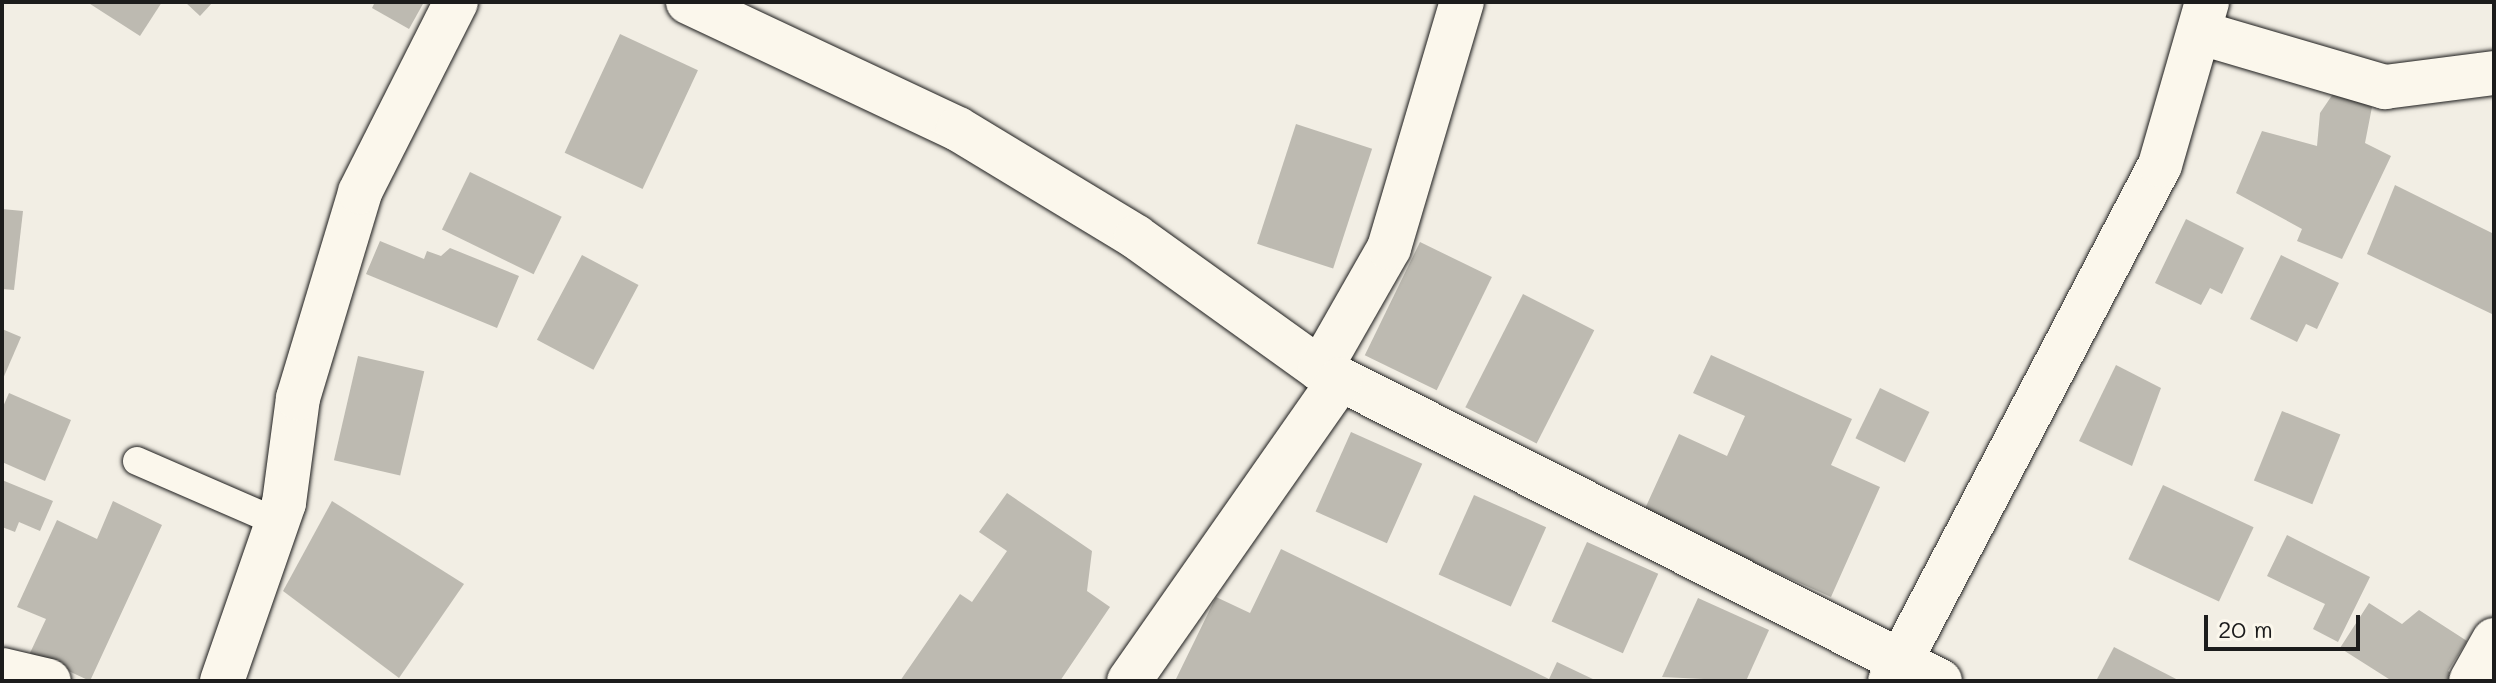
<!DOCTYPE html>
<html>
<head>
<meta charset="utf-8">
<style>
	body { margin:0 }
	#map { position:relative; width:2496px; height:683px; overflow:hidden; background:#f2eee4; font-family:Mali,sans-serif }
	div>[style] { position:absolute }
	.building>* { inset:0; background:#bdbab1; transform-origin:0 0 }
	.roads { filter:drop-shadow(0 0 2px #1c1c1c) drop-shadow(0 0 2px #1c1c1c) }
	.service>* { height:28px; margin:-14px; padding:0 14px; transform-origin:14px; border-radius:14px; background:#fbf7ec }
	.minor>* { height:44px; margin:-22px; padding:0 22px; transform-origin:22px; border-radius:22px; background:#fbf7ec }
	.tertiary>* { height:44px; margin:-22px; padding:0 22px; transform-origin:22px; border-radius:22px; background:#fbf7ec }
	span { translate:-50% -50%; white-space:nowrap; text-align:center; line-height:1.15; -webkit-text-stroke:6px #fbf7ec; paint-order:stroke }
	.frame { position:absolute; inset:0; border:4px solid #1c1c1c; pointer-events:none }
	.scale { position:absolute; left:2204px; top:615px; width:156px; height:36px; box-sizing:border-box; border:4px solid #1c1c1c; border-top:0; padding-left:10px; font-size:24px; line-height:28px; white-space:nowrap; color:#1c1c1c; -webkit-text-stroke:6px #fbf7ec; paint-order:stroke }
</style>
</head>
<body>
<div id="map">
	<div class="building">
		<div style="clip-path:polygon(87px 2px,162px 2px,140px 36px)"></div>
		<div style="clip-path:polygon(185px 2px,213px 2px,200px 16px)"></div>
		<div style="clip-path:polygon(375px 2px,424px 2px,409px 29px,372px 8px)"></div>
		<div style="left:620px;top:34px;width:86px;height:131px;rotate:25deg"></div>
		<div style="clip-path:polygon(2337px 88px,2372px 107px,2365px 143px,2391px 156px,2342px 259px,2297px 241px,2302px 229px,2236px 193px,2262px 131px,2317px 146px,2320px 113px)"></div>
		<div style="left:1296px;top:124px;width:80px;height:126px;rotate:18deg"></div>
		<div style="left:470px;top:172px;width:102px;height:64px;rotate:26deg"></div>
		<div style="clip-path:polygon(2395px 185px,2494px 234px,2494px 315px,2367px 254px)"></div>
		<div style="clip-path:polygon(2px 209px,23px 211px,14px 290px,2px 289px)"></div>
		<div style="clip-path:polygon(2186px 219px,2244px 248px,2222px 294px,2210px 288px,2201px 305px,2155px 283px)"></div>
		<div style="clip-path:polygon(380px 241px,424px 259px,427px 251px,441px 256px,450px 248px,519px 276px,497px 328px,366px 274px)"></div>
		<div style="left:1420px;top:242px;width:80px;height:126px;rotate:26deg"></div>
		<div style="left:582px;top:255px;width:64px;height:96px;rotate:28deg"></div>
		<div style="clip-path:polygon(2281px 255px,2339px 283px,2317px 329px,2306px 324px,2297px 342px,2250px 319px)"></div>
		<div style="left:1523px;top:294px;width:80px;height:127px;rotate:27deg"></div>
		<div style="clip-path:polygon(2px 329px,21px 337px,2px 381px)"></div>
		<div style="clip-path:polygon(1711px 355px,1852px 419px,1831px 465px,1880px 487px,1831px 597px,1643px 513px,1679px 434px,1727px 456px,1745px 416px,1693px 393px)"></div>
		<div style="left:358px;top:356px;width:68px;height:107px;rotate:13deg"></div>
		<div style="clip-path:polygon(2116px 365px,2161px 388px,2132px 466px,2079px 441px)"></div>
		<div style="left:1880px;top:388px;width:55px;height:56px;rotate:26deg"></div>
		<div style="clip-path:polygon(9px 393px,71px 420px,45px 481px,2px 462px,2px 409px)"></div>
		<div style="left:2282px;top:411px;width:63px;height:75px;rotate:22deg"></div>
		<div style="left:1351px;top:432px;width:78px;height:87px;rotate:24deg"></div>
		<div style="clip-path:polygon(2px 480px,53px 501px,40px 531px,19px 522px,15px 532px,2px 527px)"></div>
		<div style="left:2163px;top:485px;width:100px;height:82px;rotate:25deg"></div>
		<div style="clip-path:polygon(1007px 493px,1092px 551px,1087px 591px,1110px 607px,1060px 681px,900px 681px,960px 594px,972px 602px,1007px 551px,979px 532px)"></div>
		<div style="left:1474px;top:495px;width:79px;height:87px;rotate:24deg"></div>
		<div style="clip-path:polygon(113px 501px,162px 525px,90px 681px,30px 653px,46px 619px,17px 607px,57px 520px,97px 539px)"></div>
		<div style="clip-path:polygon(332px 501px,464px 584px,399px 678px,283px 591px)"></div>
		<div style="clip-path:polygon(2287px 535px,2370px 577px,2338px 642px,2313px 629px,2325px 604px,2267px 576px)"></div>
		<div style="left:1587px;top:542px;width:78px;height:87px;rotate:24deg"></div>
		<div style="clip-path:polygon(1281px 549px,1549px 679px,1557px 662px,1597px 681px,1175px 681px,1216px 597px,1250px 613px)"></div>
		<div style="clip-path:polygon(1698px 598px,1769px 630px,1746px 681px,1662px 677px)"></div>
		<div style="clip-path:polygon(2369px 603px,2402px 624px,2419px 610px,2467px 641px,2448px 671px,2463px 681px,2392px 681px,2340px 648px)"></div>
		<div style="clip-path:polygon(2114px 647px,2180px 681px,2096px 681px)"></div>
	</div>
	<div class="roads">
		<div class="service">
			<div style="left:137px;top:461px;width:153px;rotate:23.5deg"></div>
		</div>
		<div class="minor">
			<div style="left:688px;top:2px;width:298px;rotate:25.2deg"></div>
			<div style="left:958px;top:129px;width:208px;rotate:31.2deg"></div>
			<div style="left:1136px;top:237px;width:226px;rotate:35.7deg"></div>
			<div style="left:1320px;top:369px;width:694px;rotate:26.71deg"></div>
			<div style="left:2201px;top:33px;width:192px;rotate:16.4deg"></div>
			<div style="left:2385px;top:87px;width:110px;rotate:-7.3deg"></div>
			<div style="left:1320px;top:369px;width:139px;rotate:-60.3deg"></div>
			<div style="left:1389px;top:248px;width:257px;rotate:-73.5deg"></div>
			<div style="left:2px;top:670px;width:48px;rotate:13.2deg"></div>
			<div style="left:222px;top:681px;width:188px;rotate:-70.8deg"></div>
			<div style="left:284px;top:503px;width:106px;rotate:-82.4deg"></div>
			<div style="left:298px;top:398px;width:215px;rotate:-73.2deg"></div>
			<div style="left:360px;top:192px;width:213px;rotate:-63.2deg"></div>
			<div style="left:1129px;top:681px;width:368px;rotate:-55deg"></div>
			<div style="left:2471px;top:681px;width:47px;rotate:-60.7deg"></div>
		</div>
		<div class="tertiary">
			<div style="left:1890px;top:681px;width:582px;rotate:-62.38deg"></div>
			<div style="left:2160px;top:165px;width:170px;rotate:-73.9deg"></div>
		</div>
	</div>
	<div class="frame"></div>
	<div class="scale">20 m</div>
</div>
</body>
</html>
